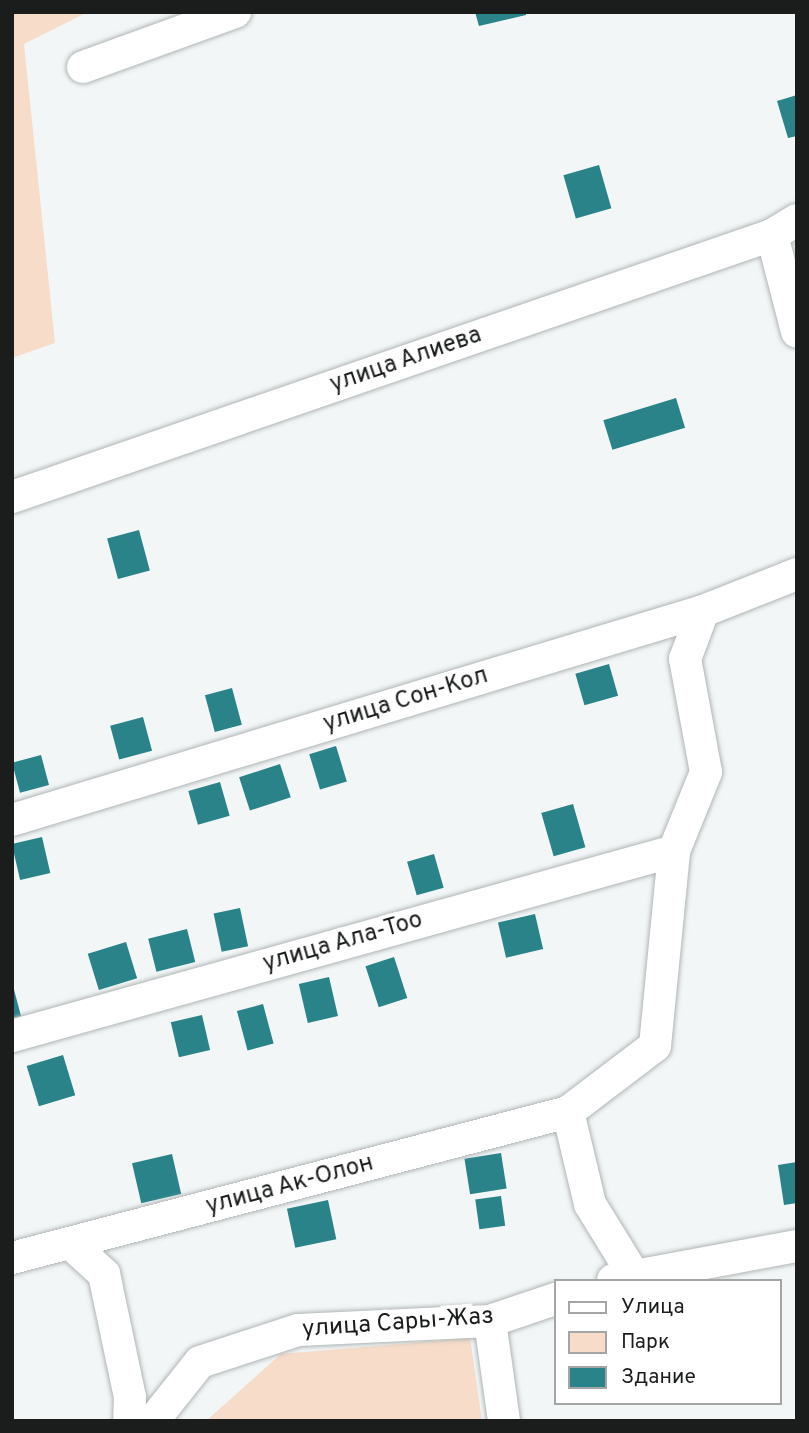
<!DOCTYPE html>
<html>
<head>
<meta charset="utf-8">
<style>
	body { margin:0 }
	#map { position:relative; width:809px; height:1433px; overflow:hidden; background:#f2f6f7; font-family:Overpass,sans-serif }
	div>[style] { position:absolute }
	.green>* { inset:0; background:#f6dcc9 }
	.building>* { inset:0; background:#298389; transform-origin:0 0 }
	.roads { filter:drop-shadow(0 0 2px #b0b5b5) drop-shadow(0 0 2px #b0b5b5) }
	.minor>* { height:32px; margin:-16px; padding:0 16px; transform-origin:16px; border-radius:16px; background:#fff }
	span { translate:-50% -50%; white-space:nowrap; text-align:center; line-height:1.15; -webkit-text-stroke:7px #fff; paint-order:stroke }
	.street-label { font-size:24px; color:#1b1d1d }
	.frame { position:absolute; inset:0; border:14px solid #1b1d1d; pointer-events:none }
	.legend { position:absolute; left:554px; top:1279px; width:228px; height:126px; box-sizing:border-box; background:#fff; border:2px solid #a4a5a5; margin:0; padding:9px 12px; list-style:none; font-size:21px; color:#1b1d1d }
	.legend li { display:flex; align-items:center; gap:14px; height:35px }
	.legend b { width:35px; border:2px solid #a4a5a5 }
</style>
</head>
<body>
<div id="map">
	<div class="green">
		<div style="clip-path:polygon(12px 12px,88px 12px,24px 44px,55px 343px,12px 358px)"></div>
		<div style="clip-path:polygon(470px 1338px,482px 1421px,206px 1421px,281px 1354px)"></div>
	</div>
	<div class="building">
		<div style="clip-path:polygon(475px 12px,526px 12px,526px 15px,479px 26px)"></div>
		<div style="clip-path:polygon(797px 95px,797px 136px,788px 138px,777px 101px)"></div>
		<div style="left:599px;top:165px;width:45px;height:37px;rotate:74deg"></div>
		<div style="left:676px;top:398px;width:31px;height:76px;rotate:73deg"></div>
		<div style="left:139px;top:530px;width:42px;height:33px;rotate:75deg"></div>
		<div style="left:609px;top:664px;width:33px;height:35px;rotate:74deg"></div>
		<div style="left:232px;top:688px;width:38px;height:28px;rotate:75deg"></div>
		<div style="left:143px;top:717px;width:35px;height:34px;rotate:75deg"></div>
		<div style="left:336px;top:746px;width:37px;height:28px;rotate:73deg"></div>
		<div style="left:41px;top:755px;width:31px;height:30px;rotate:75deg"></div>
		<div style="left:280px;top:764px;width:35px;height:43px;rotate:72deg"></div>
		<div style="left:220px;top:782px;width:35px;height:33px;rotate:74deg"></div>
		<div style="left:573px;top:804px;width:45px;height:33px;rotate:74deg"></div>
		<div style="left:42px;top:837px;width:37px;height:31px;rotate:77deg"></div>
		<div style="left:434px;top:854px;width:35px;height:28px;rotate:74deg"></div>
		<div style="left:240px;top:908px;width:39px;height:27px;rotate:78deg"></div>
		<div style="left:535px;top:914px;width:36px;height:38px;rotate:77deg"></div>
		<div style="left:187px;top:929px;width:34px;height:40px;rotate:76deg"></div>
		<div style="left:126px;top:942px;width:38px;height:40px;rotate:73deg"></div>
		<div style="left:394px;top:957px;width:43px;height:30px;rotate:72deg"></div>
		<div style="left:329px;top:977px;width:40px;height:31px;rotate:77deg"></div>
		<div style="clip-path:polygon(12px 982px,21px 1016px,12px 1018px)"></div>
		<div style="left:263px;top:1004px;width:41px;height:27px;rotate:75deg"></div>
		<div style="left:202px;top:1015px;width:36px;height:32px;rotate:77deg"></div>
		<div style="left:63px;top:1055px;width:42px;height:38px;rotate:73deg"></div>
		<div style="left:501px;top:1153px;width:36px;height:37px;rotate:81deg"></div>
		<div style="left:172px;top:1154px;width:41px;height:41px;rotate:77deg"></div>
		<div style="clip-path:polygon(797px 1162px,797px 1203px,784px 1205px,778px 1165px)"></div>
		<div style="left:501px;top:1196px;width:30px;height:26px;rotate:82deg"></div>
		<div style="left:328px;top:1200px;width:40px;height:42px;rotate:78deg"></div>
	</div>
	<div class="roads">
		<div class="minor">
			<div style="left:83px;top:67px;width:162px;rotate:-19.9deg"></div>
			<div style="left:772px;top:235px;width:100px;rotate:75.5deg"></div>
			<div style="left:12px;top:497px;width:804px;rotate:-19.02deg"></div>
			<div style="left:772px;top:235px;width:29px;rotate:-31deg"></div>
			<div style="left:12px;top:820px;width:722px;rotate:-16.83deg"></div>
			<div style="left:703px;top:611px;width:101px;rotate:-21.5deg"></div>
			<div style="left:12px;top:1036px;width:687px;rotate:-15.61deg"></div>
			<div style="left:71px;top:1244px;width:45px;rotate:42.3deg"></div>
			<div style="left:104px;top:1274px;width:126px;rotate:78.1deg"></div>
			<div style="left:130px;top:1397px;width:24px;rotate:92deg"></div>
			<div style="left:12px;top:1258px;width:575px;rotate:-14.71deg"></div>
			<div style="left:633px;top:1274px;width:82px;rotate:-121.6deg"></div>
			<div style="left:590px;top:1204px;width:95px;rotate:-103.4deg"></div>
			<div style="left:568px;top:1112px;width:109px;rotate:-37.2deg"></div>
			<div style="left:655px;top:1046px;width:196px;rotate:-84.4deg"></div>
			<div style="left:674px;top:851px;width:85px;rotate:-67.9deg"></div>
			<div style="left:706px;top:772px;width:115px;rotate:-100.5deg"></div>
			<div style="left:685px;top:659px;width:51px;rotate:-69.4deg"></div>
			<div style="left:613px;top:1280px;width:187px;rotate:-10.5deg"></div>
			<div style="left:490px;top:1321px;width:101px;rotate:82deg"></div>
			<div style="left:153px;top:1421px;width:75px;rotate:-51.5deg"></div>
			<div style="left:200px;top:1362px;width:103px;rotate:-18.1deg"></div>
			<div style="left:298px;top:1330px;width:192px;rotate:-2.7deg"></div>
			<div style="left:490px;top:1321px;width:69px;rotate:-18.7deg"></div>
		</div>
	</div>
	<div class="street-label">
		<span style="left:406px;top:361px;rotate:-19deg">улица Алиева</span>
		<span style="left:406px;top:701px;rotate:-17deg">улица Сон-Кол</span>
		<span style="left:343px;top:943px;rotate:-16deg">улица Ала-Тоо</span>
		<span style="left:290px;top:1186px;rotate:-15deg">улица Ак-Олон</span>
		<span style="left:398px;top:1324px;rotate:-4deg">улица Сары-Жаз</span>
	</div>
	<div class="frame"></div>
	<ul class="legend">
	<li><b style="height:9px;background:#fff"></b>Улица</li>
	<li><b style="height:19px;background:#f6dcc9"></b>Парк</li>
	<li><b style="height:19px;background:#298389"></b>Здание</li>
	</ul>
</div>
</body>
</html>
